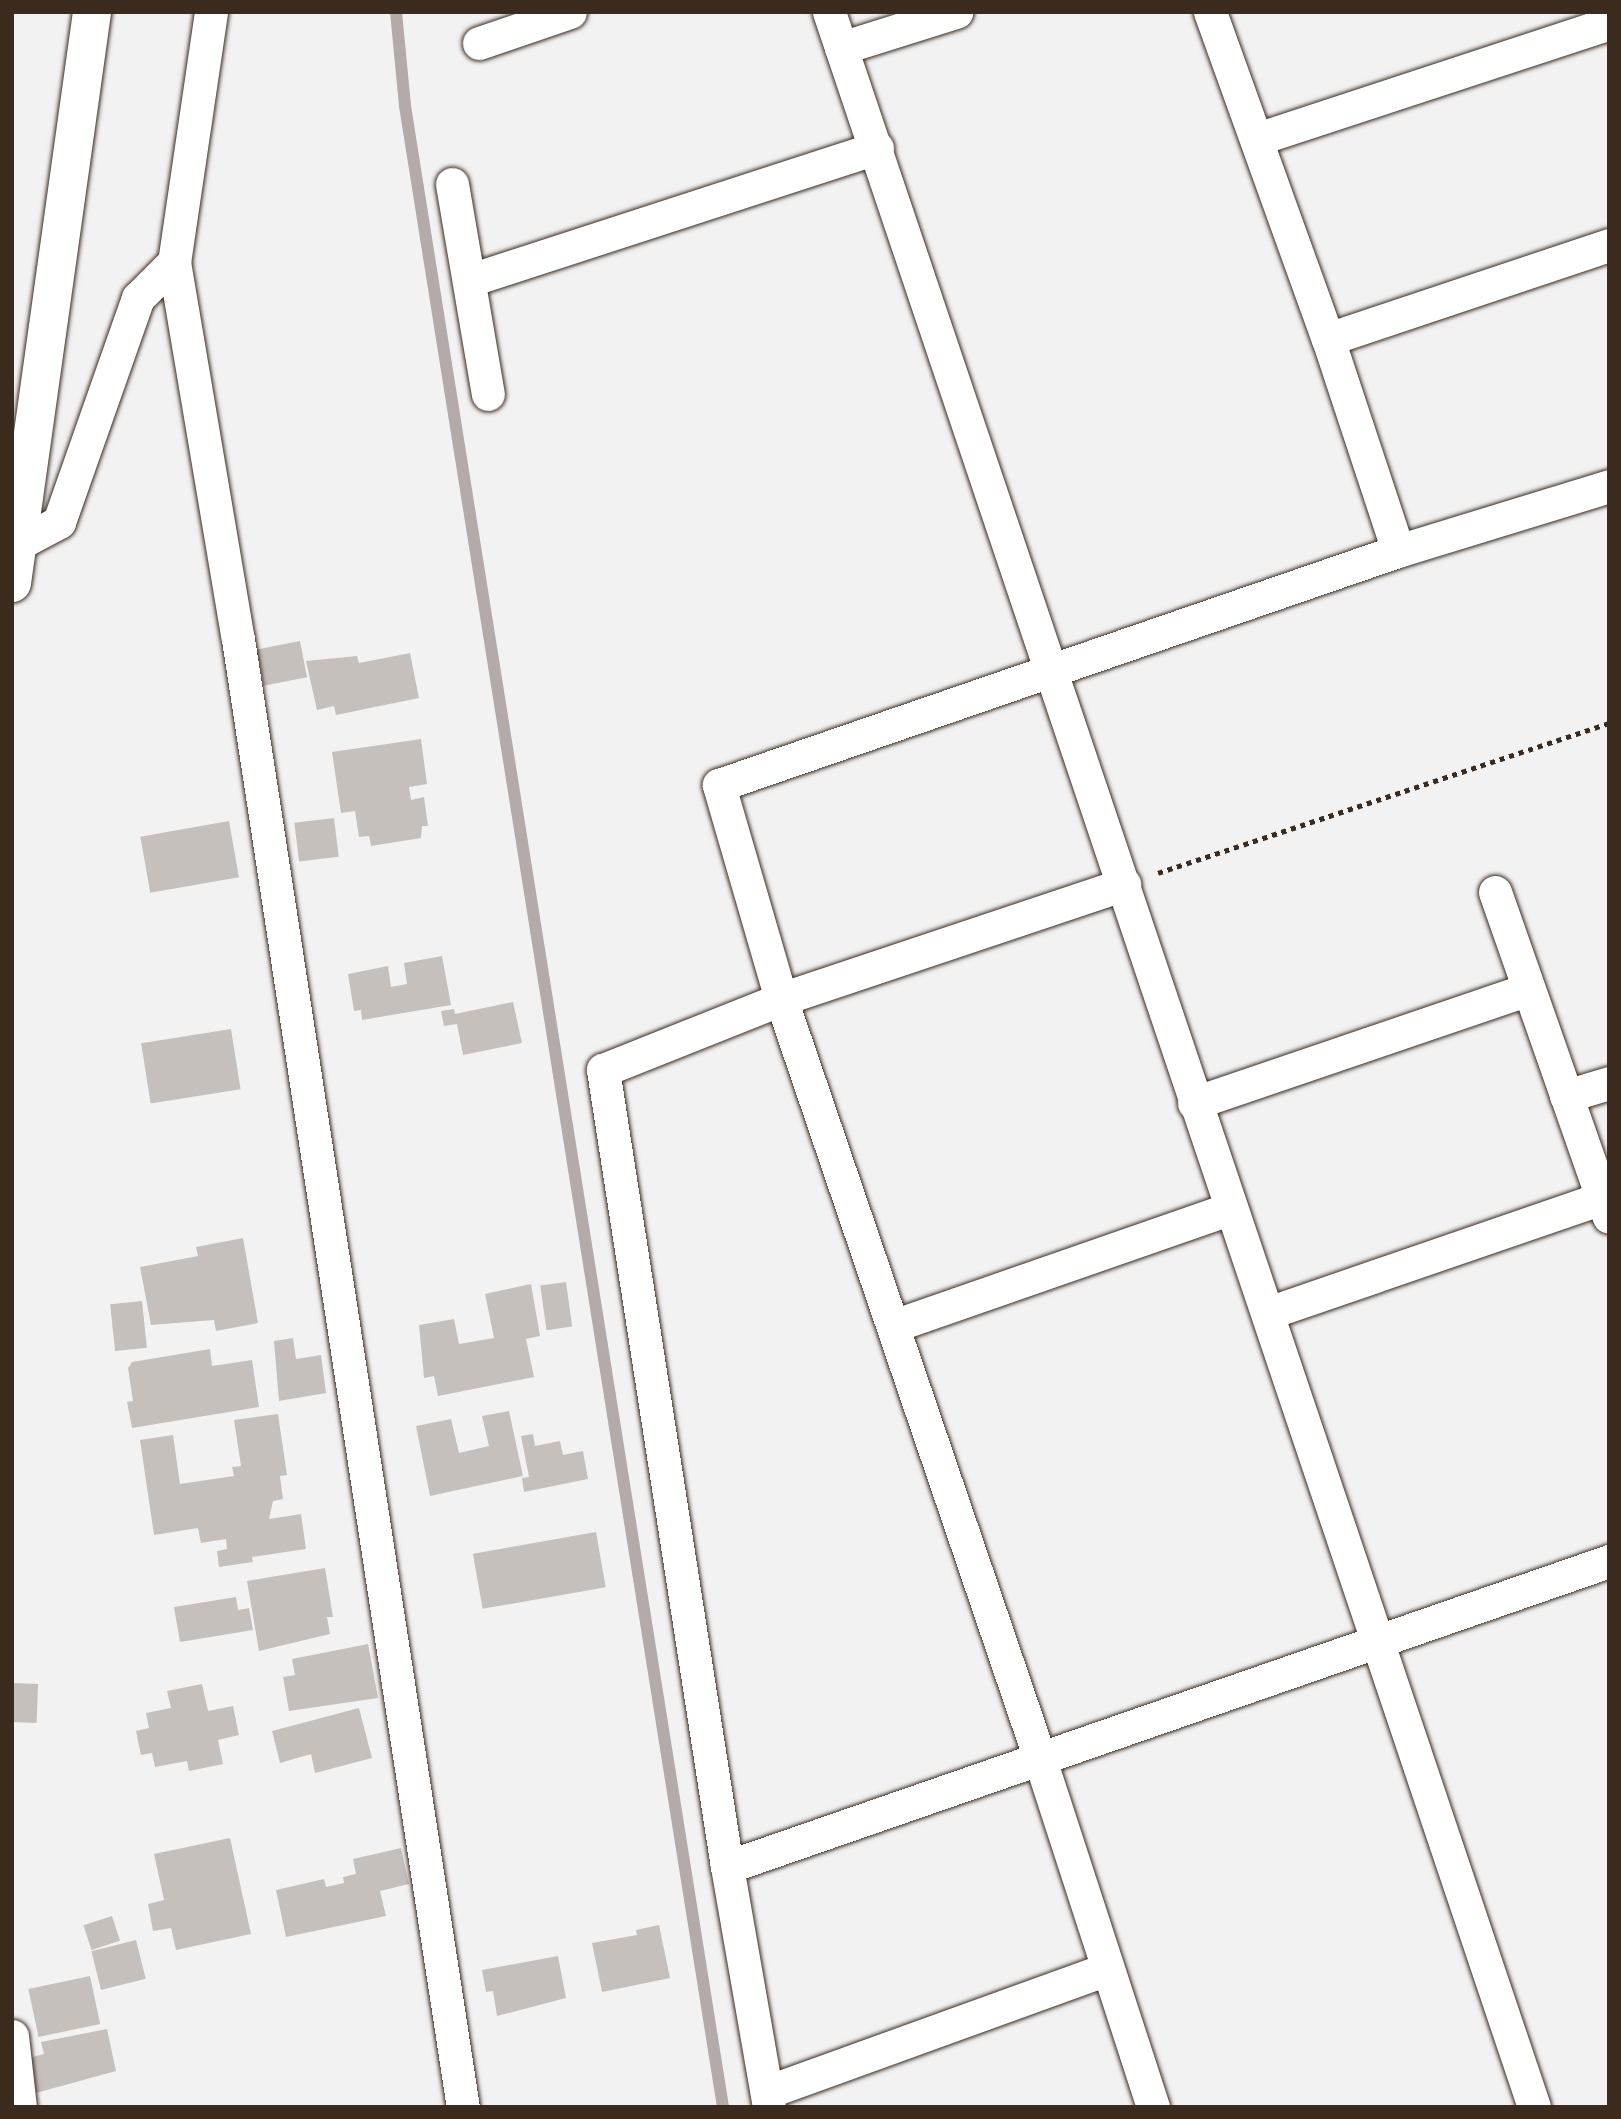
<!DOCTYPE html>
<html>
<head>
<meta charset="utf-8">
<style>
	body { margin:0 }
	#map { position:relative; width:1621px; height:2119px; overflow:hidden; background:#f3f2f2; font-family:"Gochi Hand",sans-serif }
	div>[style] { position:absolute }
	.stream>* { height:12px; margin:-6px; padding:0 6px; transform-origin:6px; border-radius:6px; background:#b2aba7 }
	.building>* { inset:0; background:#c6c0bd; transform-origin:0 0 }
	.path>* { height:4.5px; margin-top:-2.25px; transform-origin:0; background:repeating-linear-gradient(90deg,#3b2a1e 0 5px,transparent 0 10px) }
	.roads { filter:drop-shadow(0 0 2px #3b2a1e) drop-shadow(0 0 2px #3b2a1e) }
	.street>* { height:33px; margin:-16.5px; padding:0 16.5px; transform-origin:16.5px; border-radius:16.5px; background:#fff }
	.secondary>* { height:38px; margin:-19px; padding:0 19px; transform-origin:19px; border-radius:19px; background:#fff }
	span { translate:-50% -50%; white-space:nowrap; text-align:center; line-height:1.15; -webkit-text-stroke:5px #fff; paint-order:stroke }
	.frame { position:absolute; inset:0; border:14px solid #3b2a1e; pointer-events:none }
</style>
</head>
<body>
<div id="map">
	<div class="stream">
		<div style="left:396px;top:12px;width:94px;rotate:84.5deg"></div>
		<div style="left:405px;top:106px;width:2026px;rotate:80.97deg"></div>
	</div>
	<div class="building">
		<div style="left:300px;top:641px;width:37px;height:44px;rotate:79deg"></div>
		<div style="clip-path:polygon(410px 653px,419px 698px,336px 715px,334px 706px,317px 710px,306px 661px,357px 656px,359px 663px)"></div>
		<div style="clip-path:polygon(421px 739px,427px 784px,409px 787px,411px 800px,424px 797px,428px 826px,422px 826px,421px 838px,371px 846px,369px 836px,359px 837px,355px 811px,341px 813px,332px 752px)"></div>
		<div style="left:334px;top:818px;width:39px;height:40px;rotate:83deg"></div>
		<div style="left:229px;top:821px;width:57px;height:90px;rotate:80deg"></div>
		<div style="clip-path:polygon(442px 956px,451px 1005px,362px 1020px,361px 1010px,354px 1011px,348px 974px,388px 966px,391px 987px,407px 984px,404px 963px)"></div>
		<div style="clip-path:polygon(513px 1002px,522px 1043px,463px 1055px,457px 1024px,444px 1026px,441px 1011px,454px 1009px,455px 1014px)"></div>
		<div style="left:231px;top:1029px;width:61px;height:91px;rotate:81deg"></div>
		<div style="clip-path:polygon(243px 1238px,258px 1323px,216px 1331px,214px 1320px,151px 1325px,140px 1267px,198px 1256px,196px 1247px)"></div>
		<div style="left:566px;top:1282px;width:45px;height:26px;rotate:82deg"></div>
		<div style="clip-path:polygon(531px 1284px,540px 1336px,526px 1339px,534px 1377px,438px 1396px,434px 1376px,424px 1378px,419px 1325px,454px 1319px,459px 1344px,494px 1338px,485px 1294px)"></div>
		<div style="left:142px;top:1301px;width:47px;height:32px;rotate:84deg"></div>
		<div style="clip-path:polygon(293px 1338px,296px 1359px,321px 1355px,326px 1393px,279px 1401px,274px 1341px)"></div>
		<div style="clip-path:polygon(210px 1349px,212px 1366px,252px 1360px,259px 1407px,132px 1428px,127px 1402px,133px 1401px,128px 1368px,132px 1362px)"></div>
		<div style="clip-path:polygon(509px 1411px,523px 1476px,430px 1496px,416px 1426px,451px 1419px,459px 1453px,489px 1446px,482px 1416px)"></div>
		<div style="clip-path:polygon(278px 1414px,287px 1475px,280px 1476px,283px 1499px,273px 1501px,269px 1519px,301px 1514px,306px 1549px,252px 1557px,253px 1562px,219px 1567px,217px 1551px,227px 1549px,226px 1539px,201px 1543px,198px 1528px,154px 1535px,140px 1440px,173px 1435px,180px 1484px,234px 1476px,232px 1467px,241px 1466px,234px 1420px)"></div>
		<div style="clip-path:polygon(533px 1434px,535px 1446px,560px 1441px,563px 1455px,583px 1451px,588px 1479px,524px 1492px,522px 1478px,529px 1477px,521px 1436px)"></div>
		<div style="left:596px;top:1532px;width:56px;height:125px;rotate:80deg"></div>
		<div style="clip-path:polygon(325px 1568px,333px 1617px,327px 1617px,330px 1634px,259px 1651px,247px 1581px)"></div>
		<div style="clip-path:polygon(236px 1597px,238px 1610px,249px 1608px,253px 1630px,180px 1642px,174px 1607px)"></div>
		<div style="clip-path:polygon(368px 1644px,378px 1698px,289px 1711px,283px 1677px,295px 1675px,292px 1659px)"></div>
		<div style="left:12px;top:1683px;width:26px;height:39px;rotate:2deg"></div>
		<div style="clip-path:polygon(202px 1684px,208px 1711px,233px 1706px,239px 1735px,218px 1740px,223px 1764px,189px 1771px,187px 1761px,155px 1767px,152px 1753px,141px 1755px,136px 1731px,149px 1728px,146px 1713px,171px 1708px,167px 1691px)"></div>
		<div style="clip-path:polygon(359px 1708px,372px 1758px,315px 1773px,311px 1754px,280px 1763px,272px 1731px)"></div>
		<div style="clip-path:polygon(230px 1838px,251px 1934px,176px 1950px,171px 1928px,153px 1931px,148px 1904px,164px 1900px,154px 1854px)"></div>
		<div style="clip-path:polygon(401px 1848px,409px 1884px,380px 1891px,386px 1916px,286px 1937px,276px 1890px,324px 1879px,326px 1887px,344px 1883px,343px 1877px,356px 1874px,353px 1859px)"></div>
		<div style="left:112px;top:1916px;width:26px;height:30px;rotate:72deg"></div>
		<div style="clip-path:polygon(659px 1925px,670px 1978px,602px 1992px,592px 1943px,637px 1935px,636px 1930px)"></div>
		<div style="left:136px;top:1940px;width:40px;height:46px;rotate:76deg"></div>
		<div style="clip-path:polygon(558px 1956px,566px 1998px,497px 2016px,493px 1991px,486px 1992px,482px 1970px)"></div>
		<div style="left:90px;top:1976px;width:49px;height:63px;rotate:78deg"></div>
		<div style="clip-path:polygon(107px 2029px,116px 2071px,36px 2093px,29px 2058px,44px 2054px,41px 2042px)"></div>
	</div>
	<div class="path">
		<div style="left:1158px;top:873px;width:475px;rotate:-18.4deg"></div>
	</div>
	<div class="roads">
		<div class="street">
			<div style="left:211px;top:12px;width:253px;rotate:98.4deg"></div>
			<div style="left:174px;top:262px;width:382px;rotate:80.4deg"></div>
			<div style="left:238px;top:639px;width:1485px;rotate:81.29deg"></div>
			<div style="left:829px;top:12px;width:2210px;rotate:71.4deg"></div>
			<div style="left:1210px;top:12px;width:348px;rotate:70.2deg"></div>
			<div style="left:1328px;top:339px;width:223px;rotate:71.7deg"></div>
			<div style="left:479px;top:43px;width:96px;rotate:-18.8deg"></div>
			<div style="left:841px;top:48px;width:121px;rotate:-17.4deg"></div>
			<div style="left:1257px;top:139px;width:371px;rotate:-18.2deg"></div>
			<div style="left:452px;top:184px;width:213px;rotate:80.3deg"></div>
			<div style="left:470px;top:280px;width:428px;rotate:-18deg"></div>
			<div style="left:1328px;top:339px;width:296px;rotate:-18.5deg"></div>
			<div style="left:16px;top:545px;width:49px;rotate:-28.1deg"></div>
			<div style="left:59px;top:522px;width:238px;rotate:-70.6deg"></div>
			<div style="left:138px;top:298px;width:51px;rotate:-45deg"></div>
			<div style="left:1495px;top:892px;width:344px;rotate:70.7deg"></div>
			<div style="left:1566px;top:1096px;width:45px;rotate:-16.8deg"></div>
			<div style="left:1194px;top:1103px;width:353px;rotate:-18.8deg"></div>
			<div style="left:1268px;top:1313px;width:353px;rotate:-19deg"></div>
			<div style="left:893px;top:1326px;width:358px;rotate:-19.2deg"></div>
			<div style="left:727px;top:1867px;width:807px;rotate:-98.84deg"></div>
			<div style="left:603px;top:1070px;width:192px;rotate:-21.7deg"></div>
			<div style="left:781px;top:999px;width:362px;rotate:-18.5deg"></div>
			<div style="left:12px;top:2036px;width:71px;rotate:83.6deg"></div>
			<div style="left:767px;top:2092px;width:362px;rotate:-19.9deg"></div>
			<div style="left:769px;top:2107px;width:244px;rotate:-99.9deg"></div>
			<div style="left:727px;top:1867px;width:934px;rotate:-19.13deg"></div>
			<div style="left:1153px;top:2107px;width:369px;rotate:-108deg"></div>
			<div style="left:1039px;top:1756px;width:800px;rotate:-108.82deg"></div>
			<div style="left:781px;top:999px;width:223px;rotate:-106.2deg"></div>
			<div style="left:719px;top:785px;width:718px;rotate:-19.02deg"></div>
			<div style="left:1398px;top:551px;width:221px;rotate:-17.1deg"></div>
		</div>
		<div class="secondary">
			<div style="left:12px;top:583px;width:577px;rotate:-82.02deg"></div>
		</div>
	</div>
	<div class="frame"></div>
</div>
</body>
</html>
